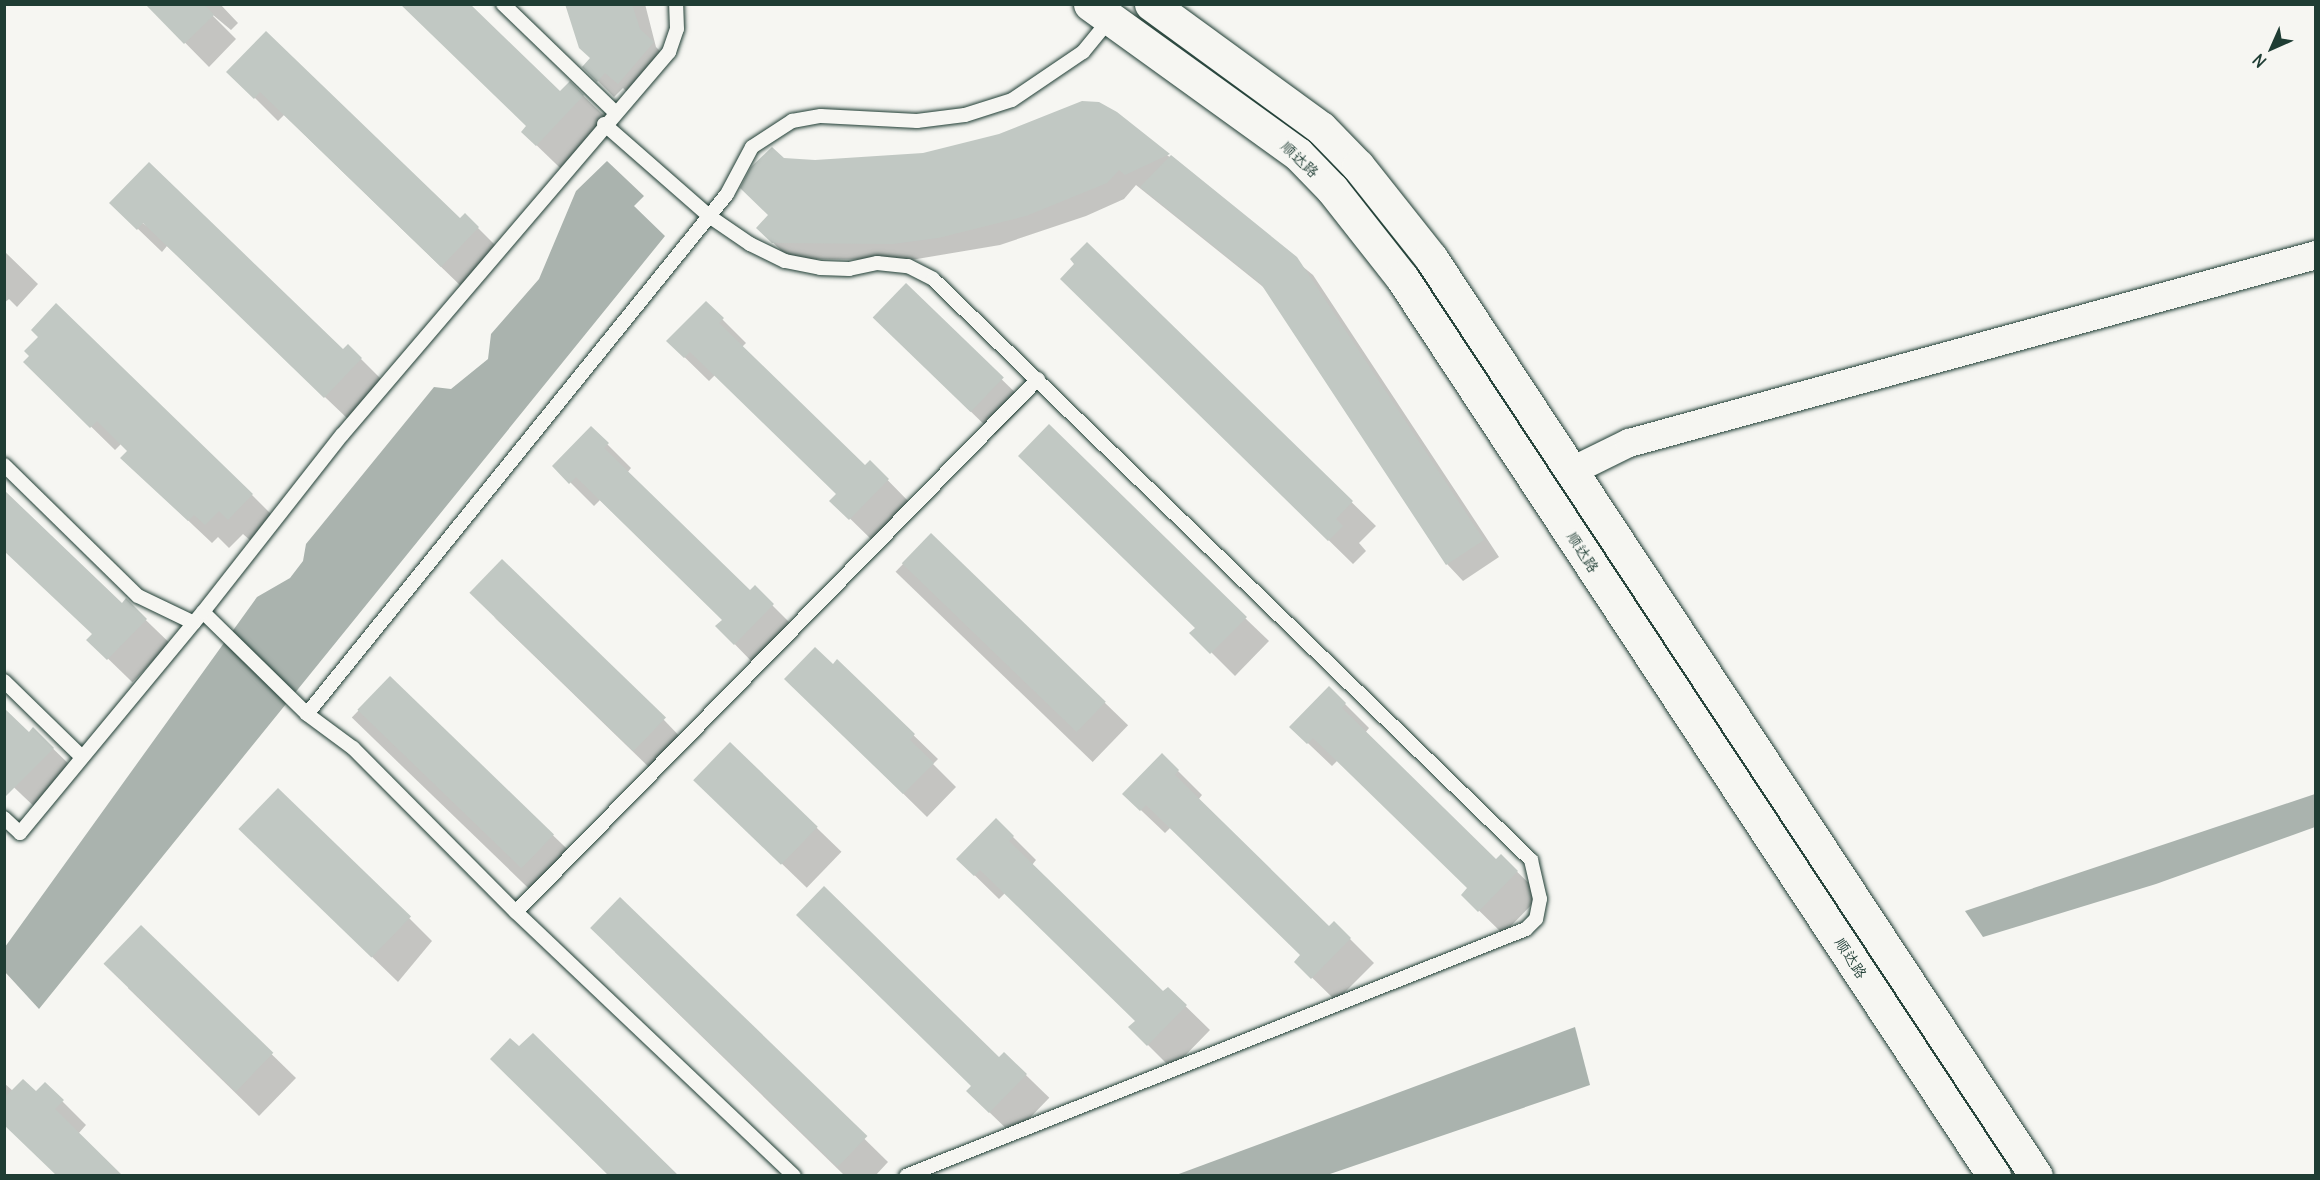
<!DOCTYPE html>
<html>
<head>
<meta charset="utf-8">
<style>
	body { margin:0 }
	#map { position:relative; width:2320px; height:1180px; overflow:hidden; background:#f6f6f2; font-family:Delius,"LXGW WenKai TC",sans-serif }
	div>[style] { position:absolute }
	.water>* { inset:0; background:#aab3ae }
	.shadow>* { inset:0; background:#0003; transform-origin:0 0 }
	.building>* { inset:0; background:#c1c8c3; transform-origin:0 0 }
	.roads { filter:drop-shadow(0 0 2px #1f3d34) drop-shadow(0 0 2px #1f3d34) }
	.service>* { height:14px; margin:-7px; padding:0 7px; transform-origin:7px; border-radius:7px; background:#f6f6f2 }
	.minor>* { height:28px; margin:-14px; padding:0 14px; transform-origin:14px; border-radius:14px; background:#f6f6f2 }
	.secondary>* { height:33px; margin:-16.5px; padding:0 16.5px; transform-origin:16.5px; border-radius:16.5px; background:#f6f6f2 }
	span { translate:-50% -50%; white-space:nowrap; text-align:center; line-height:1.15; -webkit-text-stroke:6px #f6f6f2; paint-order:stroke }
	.street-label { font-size:15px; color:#1f3d34 }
	.frame { position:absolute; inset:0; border:6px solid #1f3d34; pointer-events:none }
	.north { position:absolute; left:2242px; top:18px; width:60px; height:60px; -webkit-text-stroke:4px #f6f6f2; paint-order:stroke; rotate:225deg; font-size:16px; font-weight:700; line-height:24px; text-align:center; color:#1f3d34 }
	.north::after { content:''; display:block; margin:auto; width:21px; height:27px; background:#1f3d34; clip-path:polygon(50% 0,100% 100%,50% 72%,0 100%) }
</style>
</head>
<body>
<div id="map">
	<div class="water">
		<div style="clip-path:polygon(607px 161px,644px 196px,634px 206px,665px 236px,39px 1009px,5px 972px,5px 947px,257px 597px,290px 578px,303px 561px,306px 544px,434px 387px,451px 389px,488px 359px,491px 334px,539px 279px,576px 191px)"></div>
		<div style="clip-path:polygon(2315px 794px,2315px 827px,2156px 884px,1983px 937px,1965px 911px)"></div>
		<div style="clip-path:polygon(1575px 1027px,1590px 1085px,1327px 1175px,1176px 1175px)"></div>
	</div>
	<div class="shadow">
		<div style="clip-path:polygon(147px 4px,220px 4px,238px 23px,231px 30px,207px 10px,236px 39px,209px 67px)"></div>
		<div style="clip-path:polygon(567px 4px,645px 4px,656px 47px,669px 60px,635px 100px,623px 88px,614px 97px,584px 67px,591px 59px)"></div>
		<div style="clip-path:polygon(266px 33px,460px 220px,465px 215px,502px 252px,465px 290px,284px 115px,278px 121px,252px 95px)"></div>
		<div style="left:570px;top:83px;width:52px;height:68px;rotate:44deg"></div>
		<div style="clip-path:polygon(1116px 113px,1313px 275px,1499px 557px,1463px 581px,1447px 564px,1267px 290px,1136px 185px,1124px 199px,1086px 216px,1000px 245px,911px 260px,790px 259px,758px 228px,770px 215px,784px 159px,815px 162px,924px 154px)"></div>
		<div style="clip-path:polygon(111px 203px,343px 351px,348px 346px,385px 383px,349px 420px,167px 246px,162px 252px)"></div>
		<div style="clip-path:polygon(1087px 244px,1376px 526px,1359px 543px,1366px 551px,1353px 564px,1085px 302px,1076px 264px)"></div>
		<div style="clip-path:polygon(4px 251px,38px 284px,17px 307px,9px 299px,4px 303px)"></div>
		<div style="clip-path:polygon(906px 286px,1026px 403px,995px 435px,898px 341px)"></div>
		<div style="clip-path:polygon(706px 303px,746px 343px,742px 347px,865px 467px,870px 462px,911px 504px,874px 542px,832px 501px,838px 495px,715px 375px,709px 381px,668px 341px)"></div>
		<div style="clip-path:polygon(25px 362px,252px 495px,275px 518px,252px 542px,243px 534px,229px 548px,218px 537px,212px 543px,122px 458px,129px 451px,121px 444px,115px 450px)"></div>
		<div style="clip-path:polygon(591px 428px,631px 468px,627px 473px,750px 592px,755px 588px,796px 629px,758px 668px,717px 626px,723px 620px,600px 500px,594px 506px,554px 466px)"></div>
		<div style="left:931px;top:535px;width:274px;height:51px;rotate:44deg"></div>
		<div style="left:126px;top:601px;width:61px;height:54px;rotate:44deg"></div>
		<div style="clip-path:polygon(494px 617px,664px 720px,687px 744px,657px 775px)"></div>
		<div style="clip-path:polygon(1245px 618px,1269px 641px,1235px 676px,1192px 633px)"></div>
		<div style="clip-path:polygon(837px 661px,938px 759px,933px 764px,956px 787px,927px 817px,810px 702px)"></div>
		<div style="left:390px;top:678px;width:260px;height:55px;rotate:44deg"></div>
		<div style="clip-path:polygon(1329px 688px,1369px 728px,1365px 733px,1496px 861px,1501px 856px,1541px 895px,1503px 934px,1463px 895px,1469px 889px,1338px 760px,1332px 766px,1291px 727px)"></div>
		<div style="clip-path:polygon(33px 729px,77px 772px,39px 811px,4px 778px)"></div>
		<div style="left:730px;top:744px;width:155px;height:50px;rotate:44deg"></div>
		<div style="clip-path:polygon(1162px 755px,1202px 795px,1198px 800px,1329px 928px,1334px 923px,1374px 963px,1336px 1001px,1296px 962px,1302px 956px,1171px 827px,1165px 833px,1124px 794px)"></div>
		<div style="clip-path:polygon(996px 820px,1036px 860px,1032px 865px,1163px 993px,1168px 989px,1210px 1030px,1172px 1069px,1130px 1027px,1137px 1021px,1005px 893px,999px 899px,958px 859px)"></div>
		<div style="clip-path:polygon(261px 849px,409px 918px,432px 941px,398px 982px)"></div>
		<div style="clip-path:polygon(620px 899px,888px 1162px,875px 1176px,845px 1176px,615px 952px)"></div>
		<div style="clip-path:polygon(141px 927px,296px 1078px,259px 1116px,128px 988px)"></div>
		<div style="left:1004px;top:1054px;width:63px;height:52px;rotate:44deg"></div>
		<div style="clip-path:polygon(4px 1083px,13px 1091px,36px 1093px,45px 1084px,86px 1125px,78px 1134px,4px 1123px)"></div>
	</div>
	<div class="building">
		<div style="clip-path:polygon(145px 4px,204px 4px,214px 15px,184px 44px)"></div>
		<div style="clip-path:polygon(400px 4px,470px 4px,560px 91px,570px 81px,584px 95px,536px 146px,521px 132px,526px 126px)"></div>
		<div style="clip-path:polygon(565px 4px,632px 4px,640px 29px,654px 42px,618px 84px,605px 73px,597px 82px,582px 67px,590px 58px,579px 48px)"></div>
		<div style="clip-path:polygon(266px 31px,460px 218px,465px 213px,479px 227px,441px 267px,260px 92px,254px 99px,226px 72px)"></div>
		<div style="clip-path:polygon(1082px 101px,1099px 102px,1117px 112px,1170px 154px,1125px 175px,1119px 170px,1107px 183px,1026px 216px,938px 238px,893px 244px,772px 243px,756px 228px,768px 215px,740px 188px,751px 167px,772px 147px,784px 158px,815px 160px,923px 153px,999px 134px)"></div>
		<div style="clip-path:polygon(1171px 155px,1297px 257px,1484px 540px,1446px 565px,1261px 284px,1140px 187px)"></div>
		<div style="clip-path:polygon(149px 162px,343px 349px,348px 344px,362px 358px,324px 398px,143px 223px,137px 230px,109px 203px)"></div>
		<div style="clip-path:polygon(1087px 242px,1353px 501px,1336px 519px,1343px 526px,1328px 541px,1060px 279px,1074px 264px,1070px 259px)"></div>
		<div style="left:906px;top:283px;width:136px;height:48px;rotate:44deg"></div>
		<div style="clip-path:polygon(706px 301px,724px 318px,719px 323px,865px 465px,870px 460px,889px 479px,849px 520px,829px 501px,836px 494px,690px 352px,684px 358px,666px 341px)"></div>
		<div style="clip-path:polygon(56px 303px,253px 494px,228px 520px,219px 511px,205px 525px,194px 515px,188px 521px,120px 458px,127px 451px,97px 421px,90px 428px,23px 362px,29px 356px,24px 351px,38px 337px,31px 330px)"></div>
		<div style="clip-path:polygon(1049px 424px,1247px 617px,1210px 654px,1189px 633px,1195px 628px,1018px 456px)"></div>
		<div style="clip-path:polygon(591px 426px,609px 443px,604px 448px,750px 590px,755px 585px,774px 604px,734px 645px,715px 626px,722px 620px,576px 477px,569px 484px,552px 466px)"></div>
		<div style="clip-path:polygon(4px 490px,122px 603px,126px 598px,147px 619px,107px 660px,86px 640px,92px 634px,4px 551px)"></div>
		<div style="left:931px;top:533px;width:243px;height:42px;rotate:44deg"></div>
		<div style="left:502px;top:559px;width:228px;height:47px;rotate:44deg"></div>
		<div style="clip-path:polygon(815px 647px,833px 664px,837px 659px,915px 734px,910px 740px,934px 763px,903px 794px,784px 679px)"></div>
		<div style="left:390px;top:676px;width:228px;height:47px;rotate:44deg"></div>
		<div style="clip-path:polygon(1329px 686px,1346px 703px,1342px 708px,1496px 859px,1501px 854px,1518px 871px,1478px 912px,1461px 895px,1467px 888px,1313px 738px,1307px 744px,1289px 727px)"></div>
		<div style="clip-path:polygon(4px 708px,29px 732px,33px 727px,54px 748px,4px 798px)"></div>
		<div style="left:730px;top:742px;width:122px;height:53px;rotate:44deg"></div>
		<div style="clip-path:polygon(1162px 753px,1179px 770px,1175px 775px,1329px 926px,1334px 921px,1351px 938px,1311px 979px,1294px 962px,1300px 955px,1146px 805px,1140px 811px,1122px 794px)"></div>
		<div style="left:278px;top:788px;width:185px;height:57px;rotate:44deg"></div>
		<div style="clip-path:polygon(996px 818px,1014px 836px,1009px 841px,1163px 991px,1168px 987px,1187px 1005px,1147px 1046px,1128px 1027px,1135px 1021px,980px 870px,974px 876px,956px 859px)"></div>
		<div style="clip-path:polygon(824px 886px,999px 1057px,1004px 1052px,1027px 1074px,989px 1113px,966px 1091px,971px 1086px,796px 915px)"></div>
		<div style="left:620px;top:897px;width:344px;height:43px;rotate:44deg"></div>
		<div style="left:141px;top:925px;width:184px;height:54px;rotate:44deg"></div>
		<div style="clip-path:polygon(533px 1033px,679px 1176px,609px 1176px,490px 1059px,510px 1038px,519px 1046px)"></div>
		<div style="clip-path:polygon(23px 1079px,36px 1091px,45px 1082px,64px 1100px,55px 1109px,123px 1176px,57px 1176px,4px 1125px,4px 1098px)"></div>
	</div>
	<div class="roads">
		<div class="service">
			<div style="left:503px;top:4px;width:156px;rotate:44deg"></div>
			<div style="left:604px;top:124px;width:140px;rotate:41.2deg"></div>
			<div style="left:709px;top:216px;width:50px;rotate:34.3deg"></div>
			<div style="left:750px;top:244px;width:39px;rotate:26deg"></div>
			<div style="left:785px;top:261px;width:36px;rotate:11deg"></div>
			<div style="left:820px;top:268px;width:29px;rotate:2deg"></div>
			<div style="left:849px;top:269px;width:29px;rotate:-12deg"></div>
			<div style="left:877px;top:263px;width:31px;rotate:6deg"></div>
			<div style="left:908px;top:266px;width:28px;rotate:27deg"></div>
			<div style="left:933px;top:279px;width:834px;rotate:44.17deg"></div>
			<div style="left:1531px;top:860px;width:40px;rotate:77deg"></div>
			<div style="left:1540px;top:899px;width:20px;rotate:101deg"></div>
			<div style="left:1536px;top:919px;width:14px;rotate:135deg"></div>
			<div style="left:1526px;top:929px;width:667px;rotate:158.28deg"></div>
			<div style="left:4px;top:465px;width:187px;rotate:44.4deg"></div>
			<div style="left:138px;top:596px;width:62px;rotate:25.7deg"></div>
			<div style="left:203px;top:612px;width:146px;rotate:44.4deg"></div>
			<div style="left:307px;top:714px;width:668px;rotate:-51.07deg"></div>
			<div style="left:727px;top:194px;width:53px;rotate:-62deg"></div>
			<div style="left:752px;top:147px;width:48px;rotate:-33deg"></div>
			<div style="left:792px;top:121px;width:29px;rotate:-10deg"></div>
			<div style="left:821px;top:116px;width:96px;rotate:3deg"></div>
			<div style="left:917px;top:121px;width:48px;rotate:-7.1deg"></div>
			<div style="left:965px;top:115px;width:49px;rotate:-17.7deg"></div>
			<div style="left:1012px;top:100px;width:86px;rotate:-34.1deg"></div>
			<div style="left:1083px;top:52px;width:43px;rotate:-50.7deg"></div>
			<div style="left:4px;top:681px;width:109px;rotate:44.3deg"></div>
			<div style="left:307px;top:714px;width:57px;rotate:36.5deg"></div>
			<div style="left:353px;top:748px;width:231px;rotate:45.2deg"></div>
			<div style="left:516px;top:912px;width:746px;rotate:-45.6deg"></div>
			<div style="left:4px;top:818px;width:22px;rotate:43deg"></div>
			<div style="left:20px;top:833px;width:287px;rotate:-50.4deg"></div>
			<div style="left:203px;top:612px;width:225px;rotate:-51.9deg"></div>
			<div style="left:342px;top:435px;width:504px;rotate:-49.51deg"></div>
			<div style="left:669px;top:52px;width:24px;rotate:-71deg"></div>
			<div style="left:677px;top:29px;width:25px;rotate:-92deg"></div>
			<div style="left:516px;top:912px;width:383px;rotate:43.5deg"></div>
		</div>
		<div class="minor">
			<div style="left:1572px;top:471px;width:64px;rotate:-26.2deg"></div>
			<div style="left:1629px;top:443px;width:712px;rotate:-15.3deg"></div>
		</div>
		<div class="secondary">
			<div style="left:1090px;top:4px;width:256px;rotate:35.8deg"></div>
			<div style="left:1298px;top:154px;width:49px;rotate:45.8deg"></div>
			<div style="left:1332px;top:189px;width:113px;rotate:51.8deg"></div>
			<div style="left:1402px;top:278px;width:1076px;rotate:56.61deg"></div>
			<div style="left:1151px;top:4px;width:210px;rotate:36.1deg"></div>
			<div style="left:1321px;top:128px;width:53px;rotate:45.8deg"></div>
			<div style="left:1358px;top:166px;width:117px;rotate:51.6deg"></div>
			<div style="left:1431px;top:258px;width:1099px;rotate:56.61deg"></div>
		</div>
	</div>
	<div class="street-label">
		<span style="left:1300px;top:159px;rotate:43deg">顺达路</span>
		<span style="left:1583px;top:552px;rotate:57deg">顺达路</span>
		<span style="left:1851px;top:958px;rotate:57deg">顺达路</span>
	</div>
	<div class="frame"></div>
	<div class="north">N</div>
</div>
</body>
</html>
